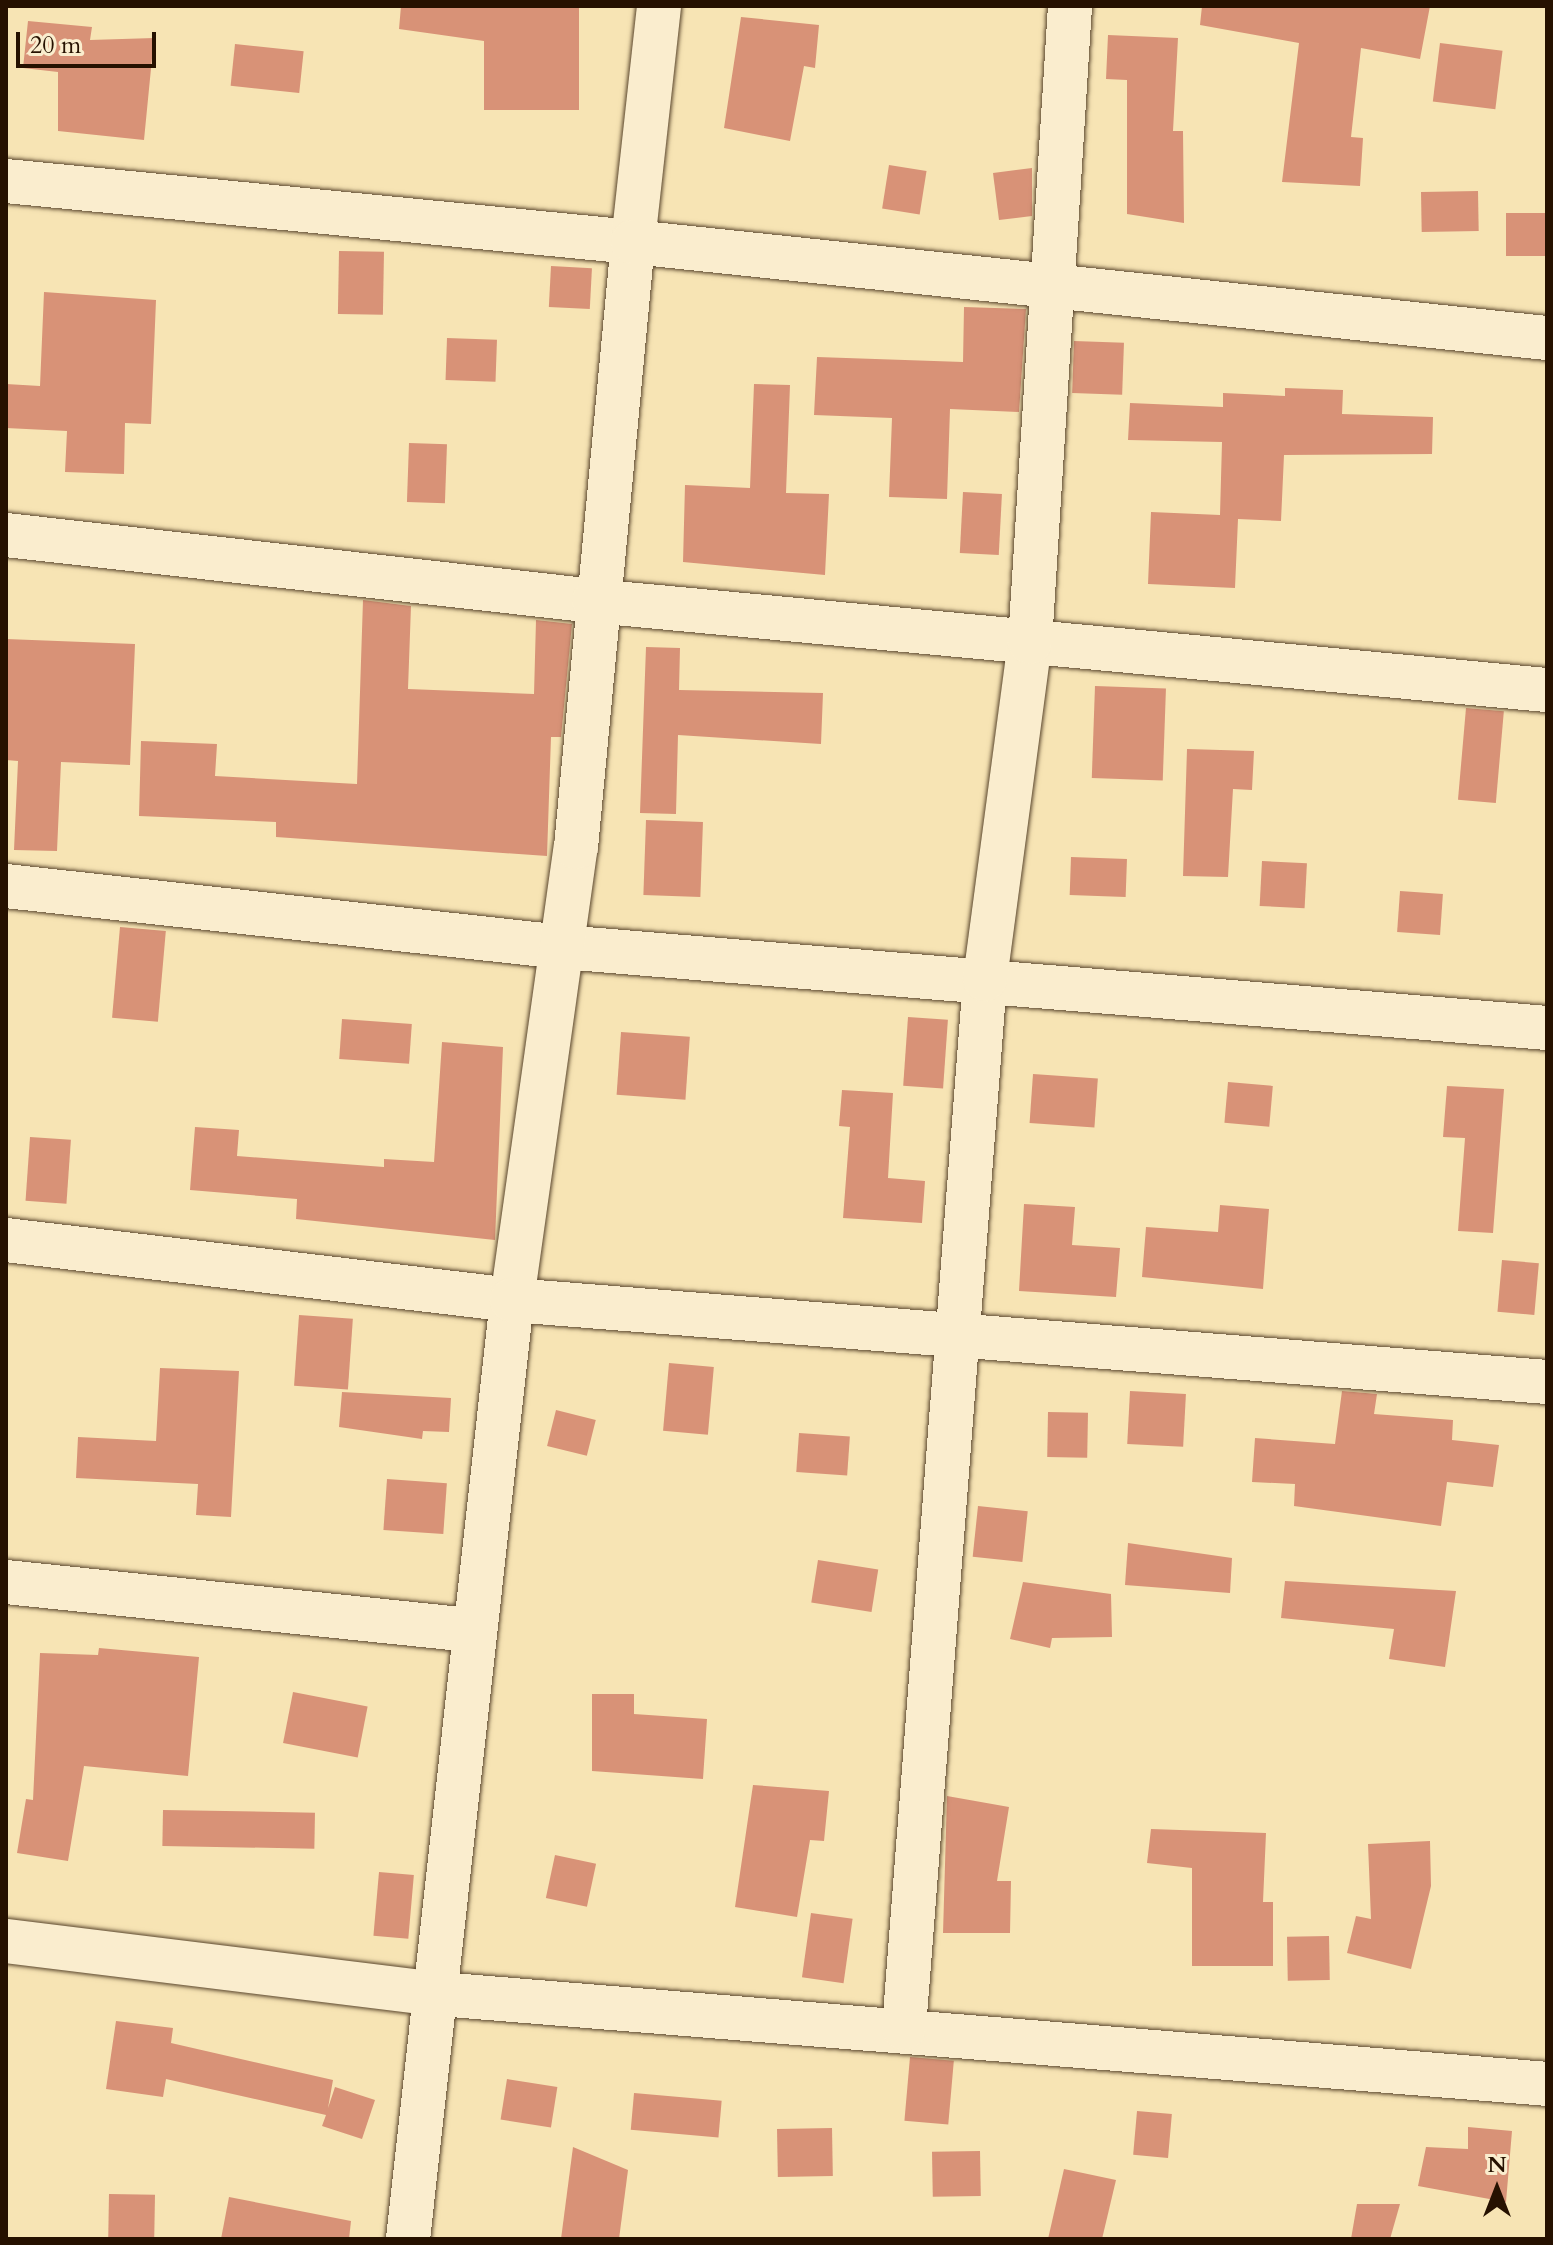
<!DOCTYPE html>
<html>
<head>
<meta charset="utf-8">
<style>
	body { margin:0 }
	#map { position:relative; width:1553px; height:2245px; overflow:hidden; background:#f7e4b4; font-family:Cardo,serif }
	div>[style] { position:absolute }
	.building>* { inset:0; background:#d89277; transform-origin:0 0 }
	.roads { filter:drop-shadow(0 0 2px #5a462d) drop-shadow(0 0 2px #5a462d) }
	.minor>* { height:44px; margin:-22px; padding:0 22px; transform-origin:22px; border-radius:22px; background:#faedce }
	span { translate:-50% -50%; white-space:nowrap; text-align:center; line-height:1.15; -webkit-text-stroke:7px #faedce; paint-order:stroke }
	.frame { position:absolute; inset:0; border:8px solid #261100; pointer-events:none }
	.north { position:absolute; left:1457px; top:2149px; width:80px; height:80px; -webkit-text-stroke:6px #faedce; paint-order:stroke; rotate:0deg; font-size:22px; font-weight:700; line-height:32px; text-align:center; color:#261100 }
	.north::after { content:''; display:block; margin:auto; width:28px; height:36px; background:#261100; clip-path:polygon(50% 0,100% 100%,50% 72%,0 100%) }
	.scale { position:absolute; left:16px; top:32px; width:140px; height:36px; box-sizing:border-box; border:4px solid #261100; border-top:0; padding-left:10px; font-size:24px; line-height:28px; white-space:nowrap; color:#261100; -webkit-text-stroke:6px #faedce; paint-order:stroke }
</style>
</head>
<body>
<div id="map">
	<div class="building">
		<div style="clip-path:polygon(401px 6px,579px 6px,579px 110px,484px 110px,484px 41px,399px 29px)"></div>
		<div style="clip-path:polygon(1202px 6px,1430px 6px,1420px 59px,1361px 48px,1351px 137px,1363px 138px,1360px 186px,1282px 182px,1299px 43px,1200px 25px)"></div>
		<div style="clip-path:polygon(741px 17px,819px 25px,815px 68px,804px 66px,790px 141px,724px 128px)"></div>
		<div style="clip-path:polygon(28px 21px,92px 27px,90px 40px,154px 38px,144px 140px,58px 131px,58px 72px,23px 68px)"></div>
		<div style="clip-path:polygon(1108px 35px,1178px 38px,1173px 131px,1183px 131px,1184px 223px,1127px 214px,1127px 80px,1106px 79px)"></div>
		<div style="left:1440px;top:43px;width:63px;height:59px;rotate:7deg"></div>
		<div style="left:235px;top:44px;width:69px;height:42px;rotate:6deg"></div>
		<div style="left:889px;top:165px;width:38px;height:44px;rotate:9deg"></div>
		<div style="clip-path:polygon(1032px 168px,1032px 216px,999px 220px,993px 173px)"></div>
		<div style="left:1478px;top:191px;width:40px;height:57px;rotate:89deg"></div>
		<div style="left:1506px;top:213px;width:41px;height:43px"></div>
		<div style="left:339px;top:251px;width:45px;height:63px;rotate:1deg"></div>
		<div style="left:551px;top:266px;width:41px;height:41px;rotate:3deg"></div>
		<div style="clip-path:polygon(44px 292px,156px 300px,151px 424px,125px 423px,124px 474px,65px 472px,67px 431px,6px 428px,6px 384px,40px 386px)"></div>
		<div style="clip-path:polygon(964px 307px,1026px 309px,1019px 412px,950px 409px,947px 499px,889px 497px,892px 418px,814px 415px,817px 357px,963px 362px)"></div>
		<div style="left:447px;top:338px;width:50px;height:42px;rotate:2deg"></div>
		<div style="left:1074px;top:341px;width:50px;height:52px;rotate:2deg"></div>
		<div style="clip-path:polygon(754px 384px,790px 385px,786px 493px,829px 494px,825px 575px,683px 562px,685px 485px,750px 488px)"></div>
		<div style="clip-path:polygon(1285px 388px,1343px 390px,1342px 414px,1433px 417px,1432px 454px,1284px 455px,1281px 521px,1238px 519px,1235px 588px,1148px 584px,1151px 512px,1220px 515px,1222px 442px,1128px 440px,1130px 403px,1223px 407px,1223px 393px,1285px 396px)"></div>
		<div style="left:409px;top:443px;width:38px;height:59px;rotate:2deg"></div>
		<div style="left:963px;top:492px;width:39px;height:61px;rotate:3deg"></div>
		<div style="clip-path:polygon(363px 600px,411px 606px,408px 689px,534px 694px,536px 620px,572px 624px,561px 737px,551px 737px,547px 856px,276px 837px,276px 822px,139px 816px,141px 741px,217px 744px,215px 776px,357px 784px)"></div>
		<div style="clip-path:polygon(6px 639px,135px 644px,130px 765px,61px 762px,57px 851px,14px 850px,18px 761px,6px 760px)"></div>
		<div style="clip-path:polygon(646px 647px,680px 648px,679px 690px,823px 693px,821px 744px,678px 735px,676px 814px,640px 813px)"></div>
		<div style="left:1095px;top:686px;width:71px;height:92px;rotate:2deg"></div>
		<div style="left:1466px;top:708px;width:38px;height:92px;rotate:5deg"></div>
		<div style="clip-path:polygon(1187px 749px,1254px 751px,1252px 790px,1233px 789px,1228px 877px,1183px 876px)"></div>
		<div style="left:646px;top:820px;width:57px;height:75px;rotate:2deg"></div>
		<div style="left:1071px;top:857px;width:56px;height:38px;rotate:2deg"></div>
		<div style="left:1262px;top:861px;width:45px;height:45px;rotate:3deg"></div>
		<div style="left:1400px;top:891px;width:43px;height:41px;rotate:4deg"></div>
		<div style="left:120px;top:927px;width:46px;height:91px;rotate:5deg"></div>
		<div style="left:908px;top:1017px;width:40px;height:69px;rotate:4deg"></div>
		<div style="left:342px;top:1019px;width:70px;height:40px;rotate:4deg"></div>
		<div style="left:621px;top:1032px;width:69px;height:63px;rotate:4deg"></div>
		<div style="clip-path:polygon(442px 1042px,503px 1047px,495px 1240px,296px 1219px,297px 1199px,190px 1190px,195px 1127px,239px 1130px,237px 1156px,384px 1167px,384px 1159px,434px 1162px)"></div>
		<div style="left:1033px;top:1074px;width:65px;height:49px;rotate:4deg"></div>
		<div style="left:1228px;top:1082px;width:45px;height:41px;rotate:5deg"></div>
		<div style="clip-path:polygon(1447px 1086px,1504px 1089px,1493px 1233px,1458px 1231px,1465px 1138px,1443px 1137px)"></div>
		<div style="clip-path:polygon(842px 1090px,893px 1093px,888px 1178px,925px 1181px,922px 1223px,843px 1218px,850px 1127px,839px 1126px)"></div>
		<div style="left:30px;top:1137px;width:41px;height:64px;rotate:4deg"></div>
		<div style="clip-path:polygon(1024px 1204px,1075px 1207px,1072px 1245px,1120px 1248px,1116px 1297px,1019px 1291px)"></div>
		<div style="clip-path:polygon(1220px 1205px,1269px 1209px,1263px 1289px,1142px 1277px,1146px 1227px,1218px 1232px)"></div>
		<div style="left:1502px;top:1260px;width:37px;height:52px;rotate:5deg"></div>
		<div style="left:299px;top:1315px;width:54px;height:71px;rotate:4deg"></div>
		<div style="left:669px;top:1363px;width:45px;height:68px;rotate:5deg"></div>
		<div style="clip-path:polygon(160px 1368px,239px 1371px,231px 1517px,196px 1515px,198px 1484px,76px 1478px,78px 1437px,156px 1441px)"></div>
		<div style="left:1130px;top:1391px;width:56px;height:53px;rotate:3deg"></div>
		<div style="clip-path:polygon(1342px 1391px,1377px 1394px,1374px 1414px,1453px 1420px,1452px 1440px,1499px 1445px,1493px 1487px,1447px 1482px,1441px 1526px,1294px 1506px,1295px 1484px,1252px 1482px,1255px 1438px,1335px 1444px)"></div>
		<div style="clip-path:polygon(342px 1392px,451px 1398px,449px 1432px,423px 1431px,422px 1439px,339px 1427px)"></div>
		<div style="left:556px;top:1410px;width:41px;height:37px;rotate:14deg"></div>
		<div style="left:1048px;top:1412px;width:40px;height:45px;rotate:1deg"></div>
		<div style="left:799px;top:1433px;width:51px;height:39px;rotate:4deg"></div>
		<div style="left:387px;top:1479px;width:60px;height:51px;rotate:4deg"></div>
		<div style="left:978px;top:1506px;width:50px;height:51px;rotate:6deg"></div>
		<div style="clip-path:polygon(1128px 1543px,1232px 1558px,1230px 1593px,1125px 1585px)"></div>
		<div style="left:818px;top:1560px;width:61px;height:43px;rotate:9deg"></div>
		<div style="clip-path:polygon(1285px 1581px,1456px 1591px,1445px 1667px,1389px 1659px,1394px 1629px,1281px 1618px)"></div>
		<div style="clip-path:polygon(1023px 1582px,1111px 1594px,1112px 1637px,1052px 1638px,1050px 1648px,1010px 1639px)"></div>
		<div style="clip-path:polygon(99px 1648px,199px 1657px,188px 1776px,84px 1766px,68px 1861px,17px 1853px,26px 1799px,33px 1800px,40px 1653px,98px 1655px)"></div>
		<div style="left:293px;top:1692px;width:76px;height:52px;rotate:11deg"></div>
		<div style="clip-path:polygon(592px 1694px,634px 1694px,634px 1714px,707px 1719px,703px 1779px,592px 1771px)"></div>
		<div style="clip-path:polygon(753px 1785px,829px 1791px,824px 1841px,810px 1840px,797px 1917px,735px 1907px)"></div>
		<div style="clip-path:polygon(947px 1796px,1009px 1807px,997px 1881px,1011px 1881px,1010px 1933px,943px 1933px)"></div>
		<div style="left:163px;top:1810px;width:152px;height:36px;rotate:1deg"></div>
		<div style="clip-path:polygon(1151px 1829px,1266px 1833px,1263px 1902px,1273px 1902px,1273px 1966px,1192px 1966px,1192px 1868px,1147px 1863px)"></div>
		<div style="clip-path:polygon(1430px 1841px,1431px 1886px,1411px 1969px,1347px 1953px,1356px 1916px,1371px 1919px,1368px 1844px)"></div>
		<div style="left:555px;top:1855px;width:42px;height:44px;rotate:12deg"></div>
		<div style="left:379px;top:1872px;width:35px;height:64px;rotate:5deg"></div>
		<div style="left:811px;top:1913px;width:42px;height:65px;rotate:8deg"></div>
		<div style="left:1329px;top:1936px;width:44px;height:42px;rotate:89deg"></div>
		<div style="clip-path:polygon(116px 2021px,173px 2028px,171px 2043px,333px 2080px,328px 2108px,335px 2087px,375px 2100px,362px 2139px,322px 2126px,326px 2115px,166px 2079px,163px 2097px,106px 2089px)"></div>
		<div style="left:910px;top:2057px;width:44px;height:64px;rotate:5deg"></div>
		<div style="left:507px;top:2079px;width:51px;height:41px;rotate:9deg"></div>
		<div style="left:634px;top:2093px;width:88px;height:37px;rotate:5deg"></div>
		<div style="left:1137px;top:2111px;width:35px;height:44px;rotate:5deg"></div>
		<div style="clip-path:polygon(1468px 2127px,1512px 2131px,1506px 2202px,1418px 2186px,1426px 2147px,1468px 2149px)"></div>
		<div style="left:832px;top:2128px;width:48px;height:55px;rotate:89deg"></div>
		<div style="clip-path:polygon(573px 2147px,628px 2170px,619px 2239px,561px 2239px)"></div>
		<div style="left:980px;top:2151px;width:45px;height:48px;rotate:89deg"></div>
		<div style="clip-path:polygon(1064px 2169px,1116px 2180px,1102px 2239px,1048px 2239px)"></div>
		<div style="left:109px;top:2194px;width:46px;height:45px;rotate:1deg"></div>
		<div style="clip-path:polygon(229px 2197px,351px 2221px,349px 2239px,221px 2239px)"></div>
		<div style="clip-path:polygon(1357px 2204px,1400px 2204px,1390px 2239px,1351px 2239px)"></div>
	</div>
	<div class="roads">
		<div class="minor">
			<div style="left:6px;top:181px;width:630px;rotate:5.56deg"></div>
			<div style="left:633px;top:242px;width:237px;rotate:-83.7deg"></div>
			<div style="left:6px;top:535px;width:592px;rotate:6.4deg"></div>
			<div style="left:594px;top:601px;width:957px;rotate:5.34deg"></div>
			<div style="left:6px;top:886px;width:559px;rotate:6.26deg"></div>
			<div style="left:562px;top:947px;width:988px;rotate:4.7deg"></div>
			<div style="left:6px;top:1240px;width:510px;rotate:6.76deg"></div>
			<div style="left:512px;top:1300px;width:457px;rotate:-82deg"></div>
			<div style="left:576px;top:847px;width:608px;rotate:-84.62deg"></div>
			<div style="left:633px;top:242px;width:919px;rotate:6deg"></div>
			<div style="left:6px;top:1582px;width:470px;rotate:5.9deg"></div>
			<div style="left:6px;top:1941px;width:436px;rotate:7deg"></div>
			<div style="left:439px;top:1994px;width:1112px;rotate:4.64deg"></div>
			<div style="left:904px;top:2028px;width:1052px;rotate:-85.58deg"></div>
			<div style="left:985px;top:979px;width:340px;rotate:-82.4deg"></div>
			<div style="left:1030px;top:642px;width:637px;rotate:-86.4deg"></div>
			<div style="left:408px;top:2239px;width:945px;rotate:-83.68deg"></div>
			<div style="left:512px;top:1300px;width:1038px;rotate:4.53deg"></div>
		</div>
	</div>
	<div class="frame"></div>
	<div class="north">N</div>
	<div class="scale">20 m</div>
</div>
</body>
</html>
